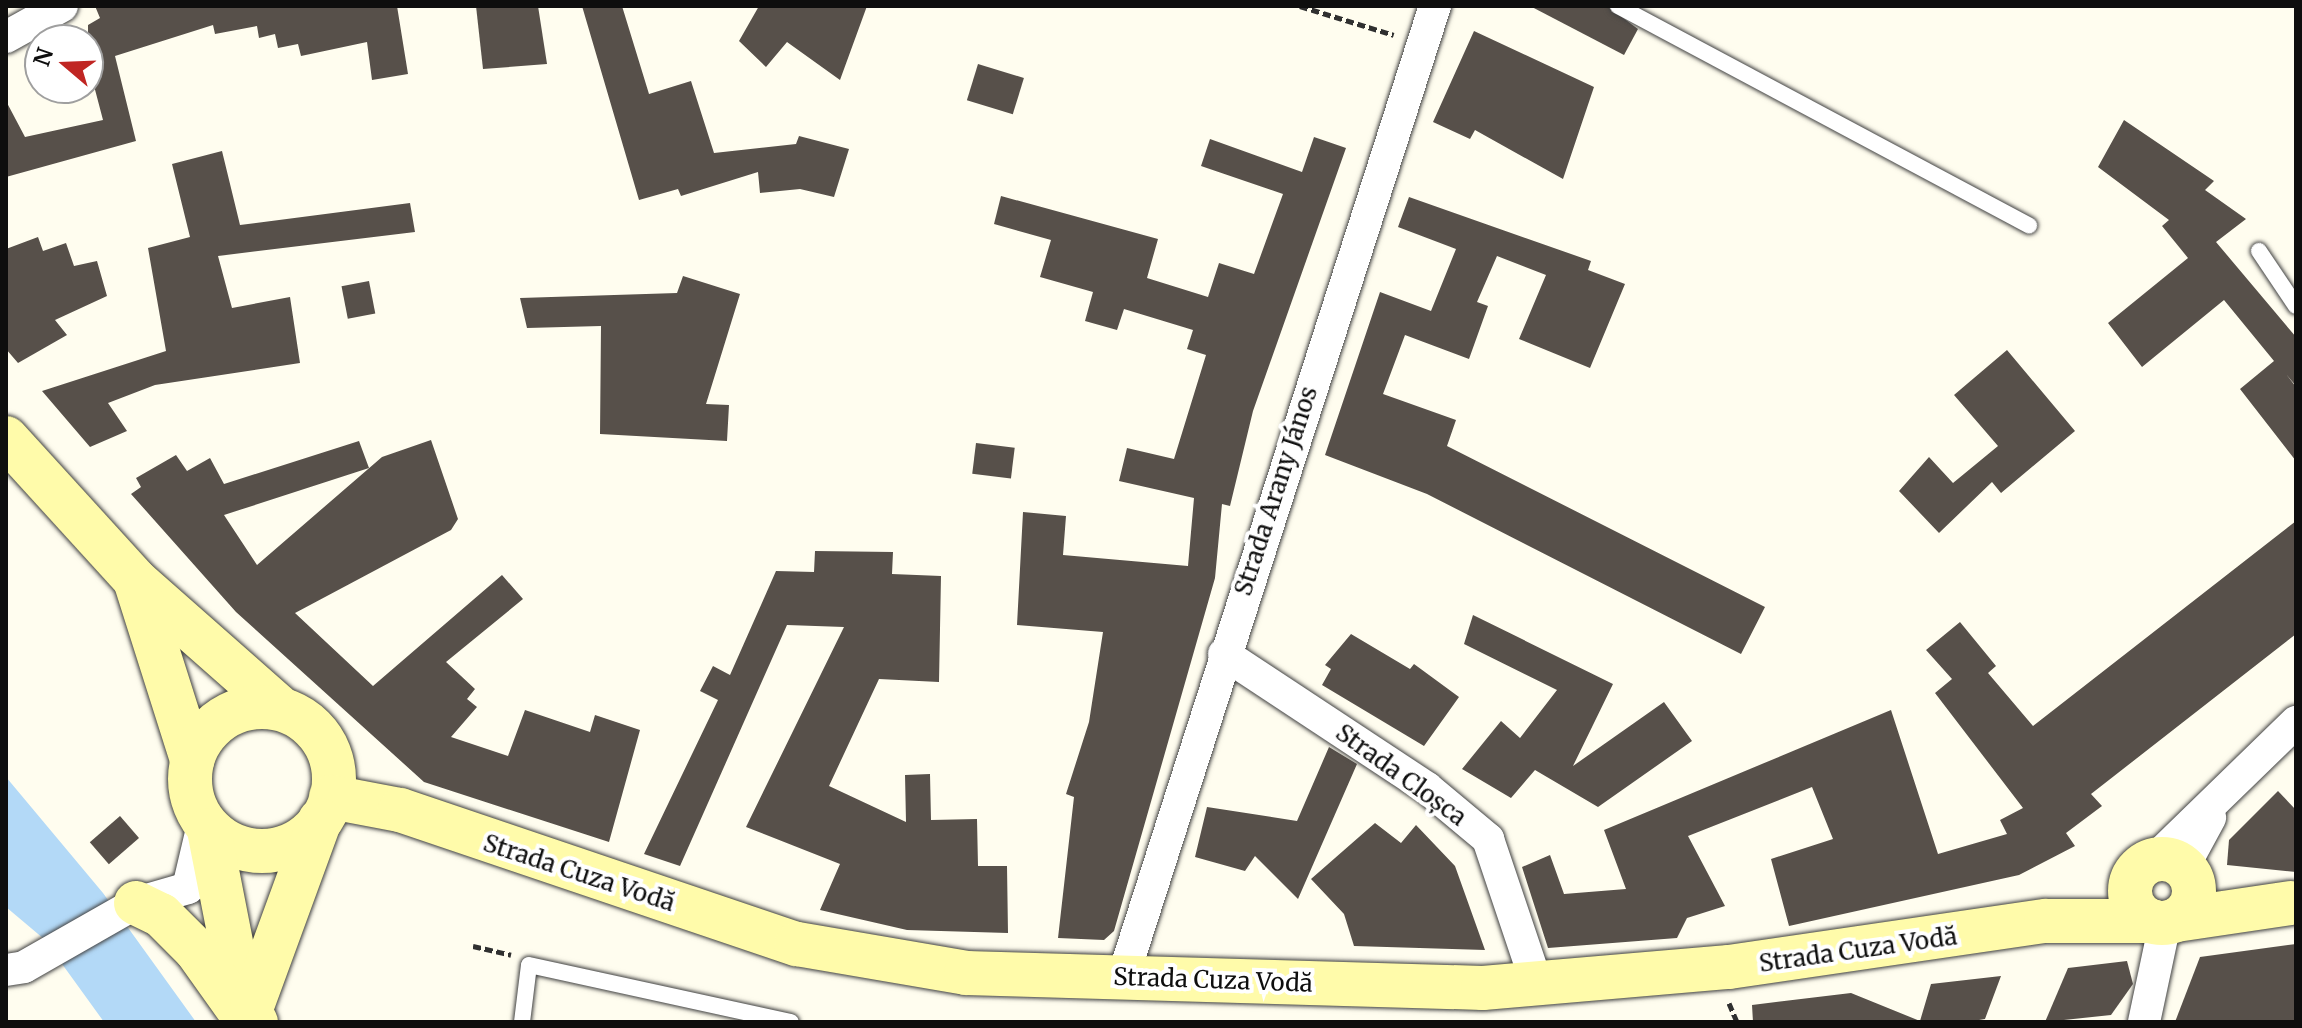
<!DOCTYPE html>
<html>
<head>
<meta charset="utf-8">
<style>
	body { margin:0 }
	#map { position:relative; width:2302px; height:1028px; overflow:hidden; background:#fffdef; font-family:Merriweather,serif }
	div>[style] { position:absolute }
	.water>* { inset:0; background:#b3d9f7 }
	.building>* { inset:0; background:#57504a; transform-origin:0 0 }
	.path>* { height:5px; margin-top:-2.5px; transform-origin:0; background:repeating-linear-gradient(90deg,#303030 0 8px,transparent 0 12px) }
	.roads { filter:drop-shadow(0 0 2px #414141) drop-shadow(0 0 2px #414141) }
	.lane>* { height:16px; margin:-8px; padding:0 8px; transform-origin:8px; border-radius:8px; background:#fff }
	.street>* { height:32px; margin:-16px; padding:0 16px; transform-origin:16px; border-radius:16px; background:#fff }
	.secondary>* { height:44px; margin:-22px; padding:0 22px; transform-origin:22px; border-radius:22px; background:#fffbaa }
	.secondary>.ring { margin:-22px; padding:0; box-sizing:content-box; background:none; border:44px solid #fffbaa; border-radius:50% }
	span { translate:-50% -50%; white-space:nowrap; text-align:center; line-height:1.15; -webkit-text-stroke:8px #fff; paint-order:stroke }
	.street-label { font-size:24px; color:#0e0e0e }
	.frame { position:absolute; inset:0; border:8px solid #0e0e0e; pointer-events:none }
	.north { position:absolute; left:24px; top:24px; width:80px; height:80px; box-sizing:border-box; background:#fff; border:2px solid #9f9f9f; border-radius:50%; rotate:289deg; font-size:22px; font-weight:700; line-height:32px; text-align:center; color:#0e0e0e }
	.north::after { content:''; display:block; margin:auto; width:28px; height:36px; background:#c02623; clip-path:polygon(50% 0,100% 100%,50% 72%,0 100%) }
</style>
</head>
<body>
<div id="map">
	<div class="water">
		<div style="clip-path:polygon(6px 777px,103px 893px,196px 1022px,104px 1022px,44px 939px,6px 907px)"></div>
	</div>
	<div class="building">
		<div style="clip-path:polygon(95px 6px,397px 6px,408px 74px,372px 80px,367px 42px,301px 56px,298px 44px,278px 48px,275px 34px,259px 38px,257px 26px,215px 34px,213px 25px,115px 56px,136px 141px,6px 177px,6px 101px,25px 137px,103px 120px,88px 63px,88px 25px,100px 18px)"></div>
		<div style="clip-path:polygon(476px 6px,538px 6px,547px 64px,483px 69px)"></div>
		<div style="clip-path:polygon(582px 6px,622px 6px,649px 94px,691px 81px,714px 153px,796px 144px,799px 136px,849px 149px,834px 197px,800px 189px,760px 193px,758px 172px,681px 196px,678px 189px,639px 200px)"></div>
		<div style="clip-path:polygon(759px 6px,867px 6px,840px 80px,787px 42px,766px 67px,739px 41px)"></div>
		<div style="clip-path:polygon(1530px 6px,1607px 6px,1638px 29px,1624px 55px)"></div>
		<div style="clip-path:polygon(1474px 31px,1594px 87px,1563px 179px,1475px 130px,1470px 139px,1433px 122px)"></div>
		<div style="left:978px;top:64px;width:48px;height:38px;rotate:17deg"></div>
		<div style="clip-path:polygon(2124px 120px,2214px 181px,2205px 190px,2246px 219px,2216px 242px,2296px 337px,2296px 386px,2286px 374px,2296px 387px,2296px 461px,2240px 389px,2274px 361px,2224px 300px,2142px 367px,2108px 323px,2188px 258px,2162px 226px,2169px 220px,2098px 167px)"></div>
		<div style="clip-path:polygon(1314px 137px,1346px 148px,1253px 411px,1230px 506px,1222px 504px,1215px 578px,1114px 931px,1104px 940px,1058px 938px,1074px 797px,1066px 794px,1089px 722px,1103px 632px,1017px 625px,1023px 512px,1066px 516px,1063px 555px,1188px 566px,1194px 498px,1119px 481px,1127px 448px,1174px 459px,1206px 355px,1187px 349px,1193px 330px,1124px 309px,1117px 330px,1085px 321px,1093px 292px,1040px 277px,1051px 240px,994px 224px,1001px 196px,1158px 239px,1147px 278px,1208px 297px,1219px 263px,1254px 274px,1283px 194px,1201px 166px,1210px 139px,1302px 172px)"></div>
		<div style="clip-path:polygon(222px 151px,240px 225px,410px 203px,415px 232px,218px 256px,232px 308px,290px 297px,300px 363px,155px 385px,108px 403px,127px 431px,90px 447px,42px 391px,166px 351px,148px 248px,190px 237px,172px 164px)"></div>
		<div style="clip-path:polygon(1409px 197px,1591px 261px,1588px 270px,1625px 284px,1590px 368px,1519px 339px,1546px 275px,1497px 256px,1477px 302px,1488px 306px,1469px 359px,1405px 335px,1383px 394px,1456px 420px,1447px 446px,1765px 607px,1741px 654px,1427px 494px,1325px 455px,1380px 292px,1431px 311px,1456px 249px,1398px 227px)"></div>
		<div style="clip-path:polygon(38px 237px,43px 251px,66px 243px,74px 266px,97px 261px,107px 296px,55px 320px,67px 335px,18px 363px,6px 349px,6px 249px)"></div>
		<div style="clip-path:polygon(683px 276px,740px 294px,706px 404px,729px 405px,727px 441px,600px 434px,601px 326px,527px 328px,520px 298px,677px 293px)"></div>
		<div style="left:369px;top:281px;width:33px;height:28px;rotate:79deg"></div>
		<div style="clip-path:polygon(2007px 350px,2075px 431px,2001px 493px,1992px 482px,1939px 533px,1899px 491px,1929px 457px,1953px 483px,1998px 446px,1954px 395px)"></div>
		<div style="clip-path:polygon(431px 440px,458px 519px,451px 530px,295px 613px,373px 686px,502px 575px,523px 599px,446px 662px,475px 689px,467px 699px,477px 707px,451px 737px,508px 756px,525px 710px,590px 732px,595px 715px,640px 730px,609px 842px,424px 782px,236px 612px,131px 494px,141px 487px,136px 478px,176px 455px,187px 471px,210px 458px,224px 484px,359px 441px,369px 468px,224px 515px,257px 565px,382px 457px)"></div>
		<div style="left:976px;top:443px;width:39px;height:31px;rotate:7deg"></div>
		<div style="clip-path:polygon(2296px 521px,2296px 634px,2091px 794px,2102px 806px,2066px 833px,2075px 846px,2019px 875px,1789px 926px,1771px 859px,1833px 839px,1812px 787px,1688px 836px,1725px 906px,1687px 918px,1677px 938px,1548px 948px,1522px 867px,1550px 855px,1564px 894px,1626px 889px,1604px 830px,1891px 710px,1938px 854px,2007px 834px,2000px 820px,2023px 808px,1935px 693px,1952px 679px,1926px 650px,1960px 622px,1996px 666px,1988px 673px,2033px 726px)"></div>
		<div style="clip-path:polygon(815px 551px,893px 552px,892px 574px,941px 576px,939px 682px,879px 679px,829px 786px,906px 822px,905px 775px,930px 774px,931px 820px,977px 819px,978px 866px,1007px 866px,1008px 933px,907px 930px,820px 910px,840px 864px,746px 827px,844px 627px,787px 625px,680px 866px,644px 854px,718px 700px,700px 691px,713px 666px,730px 675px,776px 571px,814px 572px)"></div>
		<div style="clip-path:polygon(1473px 615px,1613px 684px,1573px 766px,1664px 702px,1692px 741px,1598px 807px,1535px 770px,1511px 798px,1462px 769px,1501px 721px,1520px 738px,1557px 690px,1464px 644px)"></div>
		<div style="clip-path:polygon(1351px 634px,1410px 669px,1414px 664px,1459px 697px,1424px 746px,1322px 685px,1331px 669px,1325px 665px)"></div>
		<div style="clip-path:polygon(1329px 747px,1357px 764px,1298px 899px,1255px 856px,1245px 871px,1195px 857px,1207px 807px,1297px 821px)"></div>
		<div style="clip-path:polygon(2278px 791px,2296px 810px,2296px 872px,2227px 865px,2229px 840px)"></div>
		<div style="left:120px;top:816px;width:29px;height:40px;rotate:49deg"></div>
		<div style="clip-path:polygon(1375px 823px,1401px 843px,1416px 825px,1455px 866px,1485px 950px,1354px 946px,1344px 914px,1311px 879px)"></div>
		<div style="clip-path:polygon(2296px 944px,2296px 1022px,2175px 1022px,2200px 957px)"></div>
		<div style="clip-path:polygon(2127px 961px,2133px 984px,2111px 1015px,2045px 1022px,2068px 968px)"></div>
		<div style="clip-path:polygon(2001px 976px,1985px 1019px,1967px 1022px,1753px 1022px,1752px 1005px,1851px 993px,1920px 1021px,1931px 984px)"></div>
	</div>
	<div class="path">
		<div style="left:1300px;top:6px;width:98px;rotate:17.1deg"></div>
		<div style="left:473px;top:946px;width:39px;rotate:13deg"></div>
		<div style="left:1729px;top:1003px;width:21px;rotate:67deg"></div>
	</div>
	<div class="roads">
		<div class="lane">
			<div style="left:1618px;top:6px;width:466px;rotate:28.1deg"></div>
			<div style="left:2259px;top:251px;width:66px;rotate:56.1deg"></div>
			<div style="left:522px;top:1022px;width:57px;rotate:-83deg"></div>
			<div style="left:529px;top:965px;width:268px;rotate:12.3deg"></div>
		</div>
		<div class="street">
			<div style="left:6px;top:37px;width:64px;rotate:-29deg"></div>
			<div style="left:1224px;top:654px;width:243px;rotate:33.4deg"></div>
			<div style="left:1427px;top:788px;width:80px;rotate:39.9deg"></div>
			<div style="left:1488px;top:839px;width:154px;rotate:71.4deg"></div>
			<div style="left:2155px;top:859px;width:197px;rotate:-44.2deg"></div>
			<div style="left:2184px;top:866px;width:55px;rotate:-61.6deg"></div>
			<div style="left:6px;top:970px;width:18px;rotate:-9deg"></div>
			<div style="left:24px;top:967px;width:129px;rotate:-29.7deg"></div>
			<div style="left:136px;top:903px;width:54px;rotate:-16.1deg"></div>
			<div style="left:188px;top:888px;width:57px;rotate:-76.7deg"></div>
			<div style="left:1123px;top:977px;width:1020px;rotate:-72.19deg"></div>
			<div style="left:2144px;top:1022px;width:101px;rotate:-78deg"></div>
		</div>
		<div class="secondary">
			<div style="left:6px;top:438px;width:192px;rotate:47.7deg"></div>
			<div style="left:135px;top:580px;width:193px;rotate:41.4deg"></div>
			<div style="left:136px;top:583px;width:186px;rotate:72.4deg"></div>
			<div class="ring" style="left:190px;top:707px;width:100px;height:100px"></div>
			<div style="left:331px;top:797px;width:70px;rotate:10.7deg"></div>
			<div style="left:400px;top:810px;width:419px;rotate:18.7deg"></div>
			<div style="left:797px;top:944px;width:171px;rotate:9.7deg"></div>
			<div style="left:966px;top:973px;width:517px;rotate:1.66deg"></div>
			<div style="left:1483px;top:988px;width:247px;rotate:-4.9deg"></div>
			<div style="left:1729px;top:967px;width:320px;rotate:-8.3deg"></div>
			<div style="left:2046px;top:921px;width:106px"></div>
			<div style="left:209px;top:830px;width:166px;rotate:78.9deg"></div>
			<div style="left:241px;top:993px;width:33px;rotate:63deg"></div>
			<div class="ring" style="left:2130px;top:859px;width:20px;height:20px"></div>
			<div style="left:136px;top:903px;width:28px;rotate:26deg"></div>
			<div style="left:161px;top:915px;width:49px;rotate:45deg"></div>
			<div style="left:196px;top:950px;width:69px;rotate:54.5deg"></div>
			<div style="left:2176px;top:920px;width:116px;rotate:-8.4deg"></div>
			<div style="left:252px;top:1006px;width:198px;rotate:-69.9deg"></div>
		</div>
	</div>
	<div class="street-label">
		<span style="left:1276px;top:491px;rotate:-72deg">Strada Arany János</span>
		<span style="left:1401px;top:775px;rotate:36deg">Strada Cloșca</span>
		<span style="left:579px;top:873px;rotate:18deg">Strada Cuza Vodă</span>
		<span style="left:1858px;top:950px;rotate:-8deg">Strada Cuza Vodă</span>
		<span style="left:1213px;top:980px;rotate:2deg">Strada Cuza Vodă</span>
	</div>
	<div class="frame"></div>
	<div class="north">N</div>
</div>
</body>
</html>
